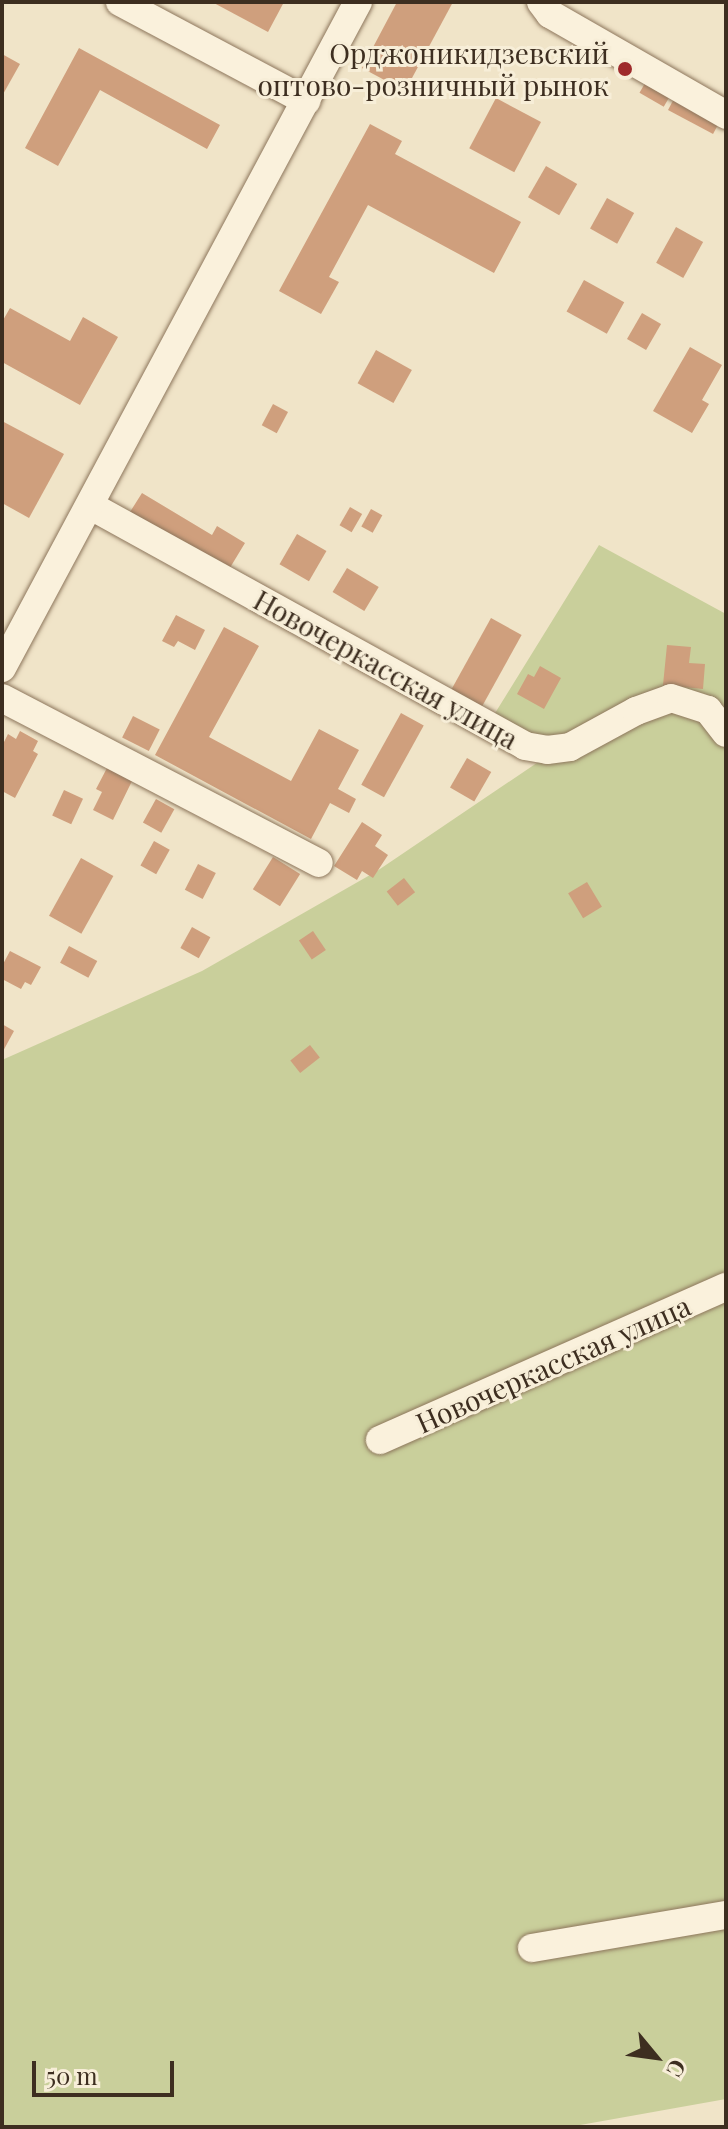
<!DOCTYPE html>
<html>
<head>
<meta charset="utf-8">
<style>
	body { margin:0 }
	#map { position:relative; width:728px; height:2129px; overflow:hidden; background:#f0e4c8; font-family:"Playfair Display",serif }
	div>[style] { position:absolute }
	.green>* { inset:0; background:#c9cf9b }
	.building>* { inset:0; background:#cf9f7d; transform-origin:0 0 }
	.roads { filter:drop-shadow(0 0 2px #8d765c) drop-shadow(0 0 2px #8d765c) }
	.minor>* { height:28px; margin:-14px; padding:0 14px; transform-origin:14px; border-radius:14px; background:#faf1dc }
	.dots>* { width:22px; height:22px; translate:-50% -50%; box-sizing:border-box; border:4px solid #f7eed8; border-radius:50% }
	span { translate:-50% -50%; white-space:nowrap; text-align:center; line-height:1.15; -webkit-text-stroke:6px #f7eed8; paint-order:stroke }
	.poi-label { font-size:28px; color:#3d2e20 }
	.right { translate:-100% -50%; text-align:right }
	.street-label { font-size:28px; color:#3d2e20 }
	.frame { position:absolute; inset:0; border:4px solid #3d2e20; pointer-events:none }
	.north { position:absolute; left:616px; top:2017px; width:80px; height:80px; -webkit-text-stroke:6px #f7eed8; paint-order:stroke; rotate:119deg; font-size:22px; font-weight:700; line-height:32px; text-align:center; color:#3d2e20 }
	.north::after { content:''; display:block; margin:auto; width:28px; height:36px; background:#3d2e20; clip-path:polygon(50% 0,100% 100%,50% 72%,0 100%) }
	.scale { position:absolute; left:32px; top:2061px; width:142px; height:36px; box-sizing:border-box; border:4px solid #3d2e20; border-top:0; padding-left:10px; font-size:24px; line-height:28px; white-space:nowrap; color:#3d2e20; -webkit-text-stroke:6px #f7eed8; paint-order:stroke }
</style>
</head>
<body>
<div id="map">
	<div class="green">
		<div style="clip-path:polygon(599px 545px,726px 614px,726px 2099px,569px 2127px,2px 2127px,2px 1060px,202px 971px,377px 871px,559px 748px,492px 718px)"></div>
	</div>
	<div class="building">
		<div style="clip-path:polygon(212px 2px,284px 2px,268px 32px)"></div>
		<div style="clip-path:polygon(397px 2px,453px 2px,405px 91px,362px 68px)"></div>
		<div style="clip-path:polygon(79px 48px,220px 125px,207px 149px,100px 90px,58px 166px,25px 148px)"></div>
		<div style="clip-path:polygon(2px 54px,20px 64px,2px 96px)"></div>
		<div style="left:648px;top:78px;width:28px;height:17px;rotate:30deg"></div>
		<div style="left:676px;top:95px;width:51px;height:17px;rotate:28deg"></div>
		<div style="left:496px;top:98px;width:51px;height:57px;rotate:28deg"></div>
		<div style="clip-path:polygon(370px 124px,402px 141px,395px 154px,521px 222px,494px 273px,368px 205px,329px 277px,339px 282px,321px 314px,279px 291px)"></div>
		<div style="left:546px;top:166px;width:36px;height:36px;rotate:30deg"></div>
		<div style="left:607px;top:198px;width:31px;height:35px;rotate:29deg"></div>
		<div style="left:676px;top:227px;width:31px;height:41px;rotate:29deg"></div>
		<div style="left:584px;top:280px;width:46px;height:36px;rotate:29deg"></div>
		<div style="clip-path:polygon(10px 308px,70px 341px,83px 317px,118px 337px,80px 405px,2px 362px,2px 322px)"></div>
		<div style="left:642px;top:313px;width:22px;height:30px;rotate:30deg"></div>
		<div style="clip-path:polygon(690px 347px,722px 365px,702px 400px,709px 404px,692px 433px,653px 411px)"></div>
		<div style="left:376px;top:350px;width:41px;height:38px;rotate:29deg"></div>
		<div style="left:273px;top:404px;width:17px;height:24px;rotate:28deg"></div>
		<div style="clip-path:polygon(2px 421px,64px 454px,29px 518px,2px 503px)"></div>
		<div style="clip-path:polygon(142px 493px,212px 535px,217px 526px,245px 543px,228px 571px,130px 512px)"></div>
		<div style="left:350px;top:507px;width:14px;height:21px;rotate:30deg"></div>
		<div style="left:371px;top:509px;width:13px;height:20px;rotate:29deg"></div>
		<div style="left:297px;top:534px;width:34px;height:35px;rotate:30deg"></div>
		<div style="left:347px;top:568px;width:37px;height:28px;rotate:31deg"></div>
		<div style="clip-path:polygon(176px 615px,205px 630px,195px 650px,178px 641px,174px 647px,162px 641px)"></div>
		<div style="left:491px;top:618px;width:35px;height:86px;rotate:29deg"></div>
		<div style="clip-path:polygon(224px 627px,259px 646px,209px 737px,291px 781px,319px 729px,359px 750px,338px 789px,356px 799px,349px 813px,330px 803px,311px 839px,155px 755px)"></div>
		<div style="clip-path:polygon(667px 645px,691px 647px,689px 663px,705px 664px,703px 689px,663px 685px)"></div>
		<div style="clip-path:polygon(540px 666px,561px 678px,544px 709px,517px 694px,528px 674px,534px 677px)"></div>
		<div style="left:401px;top:713px;width:26px;height:82px;rotate:29deg"></div>
		<div style="left:133px;top:716px;width:30px;height:24px;rotate:27deg"></div>
		<div style="clip-path:polygon(20px 731px,38px 741px,33px 751px,38px 754px,15px 798px,2px 791px,2px 746px,8px 734px,16px 739px)"></div>
		<div style="left:467px;top:758px;width:28px;height:34px;rotate:30deg"></div>
		<div style="clip-path:polygon(107px 768px,132px 781px,113px 820px,93px 810px,102px 792px,96px 789px)"></div>
		<div style="left:64px;top:790px;width:21px;height:28px;rotate:25deg"></div>
		<div style="left:156px;top:799px;width:21px;height:27px;rotate:29deg"></div>
		<div style="clip-path:polygon(362px 822px,382px 835px,375px 846px,388px 855px,373px 878px,362px 871px,357px 880px,334px 866px)"></div>
		<div style="left:154px;top:841px;width:18px;height:28px;rotate:29deg"></div>
		<div style="left:273px;top:857px;width:32px;height:38px;rotate:32deg"></div>
		<div style="left:81px;top:858px;width:37px;height:66px;rotate:29deg"></div>
		<div style="left:198px;top:864px;width:20px;height:29px;rotate:27deg"></div>
		<div style="left:404px;top:878px;width:18px;height:22px;rotate:52deg"></div>
		<div style="left:587px;top:882px;width:29px;height:22px;rotate:59deg"></div>
		<div style="left:192px;top:927px;width:21px;height:24px;rotate:29deg"></div>
		<div style="left:313px;top:931px;width:23px;height:17px;rotate:56deg"></div>
		<div style="left:69px;top:946px;width:32px;height:19px;rotate:28deg"></div>
		<div style="clip-path:polygon(10px 951px,41px 967px,31px 985px,25px 982px,21px 989px,2px 979px,2px 966px)"></div>
		<div style="clip-path:polygon(2px 1024px,14px 1031px,2px 1053px)"></div>
		<div style="left:310px;top:1045px;width:16px;height:25px;rotate:52deg"></div>
	</div>
	<div class="roads">
		<div class="minor">
			<div style="left:120px;top:2px;width:211px;rotate:28deg"></div>
			<div style="left:541px;top:2px;width:15px;rotate:53deg"></div>
			<div style="left:550px;top:14px;width:203px;rotate:29.8deg"></div>
			<div style="left:91px;top:506px;width:496px;rotate:28.9deg"></div>
			<div style="left:525px;top:746px;width:22px;rotate:10deg"></div>
			<div style="left:547px;top:750px;width:23px;rotate:-7deg"></div>
			<div style="left:570px;top:747px;width:75px;rotate:-28.6deg"></div>
			<div style="left:636px;top:711px;width:37px;rotate:-20deg"></div>
			<div style="left:671px;top:698px;width:39px;rotate:18deg"></div>
			<div style="left:708px;top:710px;width:29px;rotate:52deg"></div>
			<div style="left:2px;top:668px;width:755px;rotate:-61.87deg"></div>
			<div style="left:2px;top:698px;width:357px;rotate:27.5deg"></div>
			<div style="left:380px;top:1440px;width:378px;rotate:-23.9deg"></div>
			<div style="left:532px;top:1948px;width:197px;rotate:-9.7deg"></div>
		</div>
	</div>
	<div class="dots">
		<div style="left:625px;top:69px;background:#9e2a2b"></div>
	</div>
	<div class="poi-label">
		<span class="right" style="left:609px;top:69px">Орджоникидзевский<br>оптово-розничный рынок</span>
	</div>
	<div class="street-label">
		<span style="left:386px;top:669px;rotate:29deg">Новочеркасская улица</span>
		<span style="left:553px;top:1364px;rotate:-24deg">Новочеркасская улица</span>
	</div>
	<div class="frame"></div>
	<div class="north">С</div>
	<div class="scale">50 m</div>
</div>
</body>
</html>
